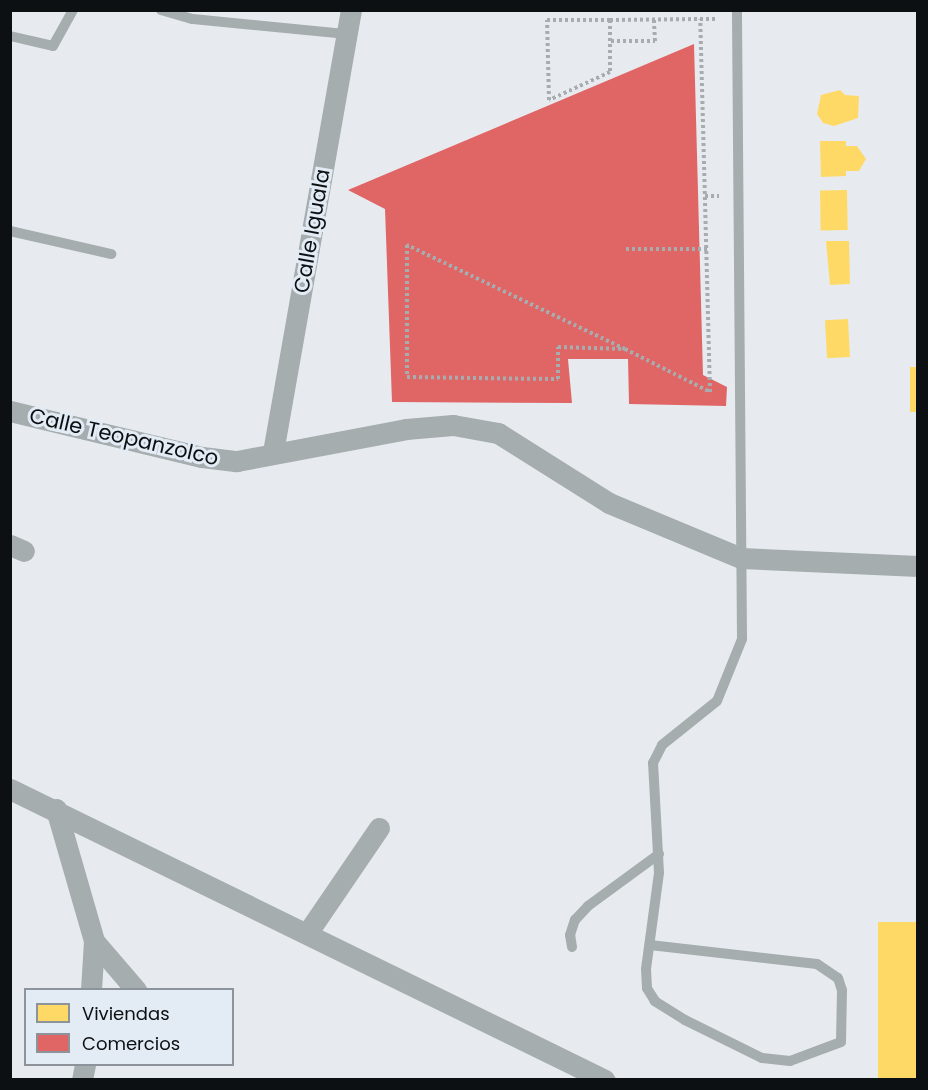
<!DOCTYPE html>
<html>
<head>
<meta charset="utf-8">
<style>
	body { margin:0 }
	#map { position:relative; width:928px; height:1090px; overflow:hidden; background:#e7ebf0; font-family:Poppins,sans-serif }
	div>[style] { position:absolute }
	.homes>* { inset:0; background:#ffd966; transform-origin:0 0 }
	.shops>* { inset:0; background:#e06666 }
	.path>* { height:4px; margin-top:-2px; transform-origin:0; background:repeating-linear-gradient(90deg,#a7adaf 0 3px,transparent 0 6px) }
	.lane>* { height:10px; margin:-5px; padding:0 5px; transform-origin:5px; border-radius:5px; background:#a5adaf }
	.street>* { height:21px; margin:-10.5px; padding:0 10.5px; transform-origin:10.5px; border-radius:10.5px; background:#a5adaf }
	span { translate:-50% -50%; white-space:nowrap; text-align:center; line-height:1.15; -webkit-text-stroke:6px #e3ebf4; paint-order:stroke }
	.street-label { font-size:21px; color:#0d1013 }
	.frame { position:absolute; inset:0; border:12px solid #0d1013; pointer-events:none }
	.legend { position:absolute; left:24px; top:988px; width:210px; height:78px; box-sizing:border-box; background:#e3ebf4; border:2px solid #8d939a; margin:0; padding:8px 10px; list-style:none; font-size:18px; color:#0d1013 }
	.legend li { display:flex; align-items:center; gap:12px; height:30px }
	.legend b { width:30px; border:2px solid #8d939a }
</style>
</head>
<body>
<div id="map">
	<div class="homes">
		<div style="clip-path:polygon(840px 90px,845px 95px,859px 96px,858px 118px,834px 126px,823px 123px,817px 114px,821px 95px)"></div>
		<div style="clip-path:polygon(820px 141px,846px 141px,846px 146px,857px 146px,866px 159px,859px 171px,846px 171px,846px 176px,821px 177px)"></div>
		<div style="left:847px;top:190px;width:40px;height:27px;rotate:89deg"></div>
		<div style="clip-path:polygon(826px 241px,849px 241px,850px 284px,830px 285px)"></div>
		<div style="left:848px;top:319px;width:38px;height:23px;rotate:87deg"></div>
		<div style="left:910px;top:367px;width:8px;height:45px"></div>
		<div style="left:878px;top:922px;width:40px;height:158px"></div>
	</div>
	<div class="shops">
		<div style="clip-path:polygon(694px 44px,703px 375px,727px 387px,726px 406px,629px 404px,628px 359px,568px 359px,572px 403px,392px 402px,385px 209px,348px 190px)"></div>
	</div>
	<div class="path">
		<div style="left:610px;top:20px;width:52px;rotate:90deg"></div>
		<div style="left:610px;top:72px;width:67px;rotate:155.3deg"></div>
		<div style="left:549px;top:100px;width:80px;rotate:-91.4deg"></div>
		<div style="left:547px;top:20px;width:63px"></div>
		<div style="left:610px;top:20px;width:90px;rotate:-0.6deg"></div>
		<div style="left:700px;top:19px;width:18px"></div>
		<div style="left:611px;top:41px;width:44px"></div>
		<div style="left:655px;top:41px;width:21px;rotate:-93deg"></div>
		<div style="left:705px;top:196px;width:14px"></div>
		<div style="left:626px;top:249px;width:81px"></div>
		<div style="left:625px;top:349px;width:242px;rotate:-154.5deg"></div>
		<div style="left:407px;top:245px;width:132px;rotate:90deg"></div>
		<div style="left:407px;top:377px;width:151px;rotate:0.8deg"></div>
		<div style="left:558px;top:379px;width:32px;rotate:-90deg"></div>
		<div style="left:558px;top:347px;width:67px;rotate:1.7deg"></div>
		<div style="left:625px;top:349px;width:95px;rotate:26.8deg"></div>
		<div style="left:710px;top:392px;width:373px;rotate:-91.5deg"></div>
	</div>
	<div class="lane">
		<div style="left:161px;top:10px;width:33px;rotate:16deg"></div>
		<div style="left:193px;top:19px;width:155px;rotate:5.6deg"></div>
		<div style="left:10px;top:36px;width:44px;rotate:13.1deg"></div>
		<div style="left:53px;top:46px;width:41px;rotate:-60.9deg"></div>
		<div style="left:10px;top:231px;width:104px;rotate:12.8deg"></div>
		<div style="left:650px;top:945px;width:168px;rotate:6.5deg"></div>
		<div style="left:817px;top:964px;width:25px;rotate:34deg"></div>
		<div style="left:838px;top:978px;width:13px;rotate:72deg"></div>
		<div style="left:842px;top:990px;width:52px;rotate:91.1deg"></div>
		<div style="left:841px;top:1042px;width:54px;rotate:159.6deg"></div>
		<div style="left:790px;top:1061px;width:28px;rotate:-174deg"></div>
		<div style="left:762px;top:1058px;width:86px;rotate:-153.7deg"></div>
		<div style="left:685px;top:1020px;width:36px;rotate:-148deg"></div>
		<div style="left:655px;top:1001px;width:15px;rotate:-122deg"></div>
		<div style="left:647px;top:988px;width:19px;rotate:-93deg"></div>
		<div style="left:646px;top:969px;width:97px;rotate:-82.3deg"></div>
		<div style="left:659px;top:873px;width:110px;rotate:-93.1deg"></div>
		<div style="left:653px;top:763px;width:20px;rotate:-63deg"></div>
		<div style="left:662px;top:745px;width:70px;rotate:-38.7deg"></div>
		<div style="left:717px;top:701px;width:67px;rotate:-68deg"></div>
		<div style="left:742px;top:639px;width:629px;rotate:-90.46deg"></div>
		<div style="left:572px;top:947px;width:12px;rotate:-99deg"></div>
		<div style="left:570px;top:935px;width:16px;rotate:-72deg"></div>
		<div style="left:575px;top:920px;width:19px;rotate:-47deg"></div>
		<div style="left:588px;top:906px;width:88px;rotate:-36.2deg"></div>
	</div>
	<div class="street">
		<div style="left:10px;top:411px;width:197px;rotate:13.5deg"></div>
		<div style="left:202px;top:457px;width:35px;rotate:7deg"></div>
		<div style="left:237px;top:461px;width:172px;rotate:-10.7deg"></div>
		<div style="left:406px;top:429px;width:47px;rotate:-4.9deg"></div>
		<div style="left:453px;top:425px;width:46px;rotate:10.1deg"></div>
		<div style="left:498px;top:433px;width:131px;rotate:32.2deg"></div>
		<div style="left:609px;top:503px;width:143px;rotate:22.6deg"></div>
		<div style="left:741px;top:558px;width:177px;rotate:2.6deg"></div>
		<div style="left:273px;top:452px;width:449px;rotate:-80deg"></div>
		<div style="left:10px;top:545px;width:15px;rotate:23deg"></div>
		<div style="left:10px;top:789px;width:662px;rotate:26.06deg"></div>
		<div style="left:56px;top:809px;width:137px;rotate:73.9deg"></div>
		<div style="left:94px;top:941px;width:49px;rotate:93.5deg"></div>
		<div style="left:308px;top:932px;width:126px;rotate:-55.7deg"></div>
		<div style="left:94px;top:941px;width:65px;rotate:49.4deg"></div>
		<div style="left:82px;top:1080px;width:16px;rotate:-79deg"></div>
	</div>
	<div class="street-label">
		<span style="left:312px;top:231px;rotate:-80deg">Calle Iguala</span>
		<span style="left:124px;top:437px;rotate:13deg">Calle Teopanzolco</span>
	</div>
	<div class="frame"></div>
	<ul class="legend">
	<li><b style="height:16px;background:#ffd966"></b>Viviendas</li>
	<li><b style="height:16px;background:#e06666"></b>Comercios</li>
	</ul>
</div>
</body>
</html>
